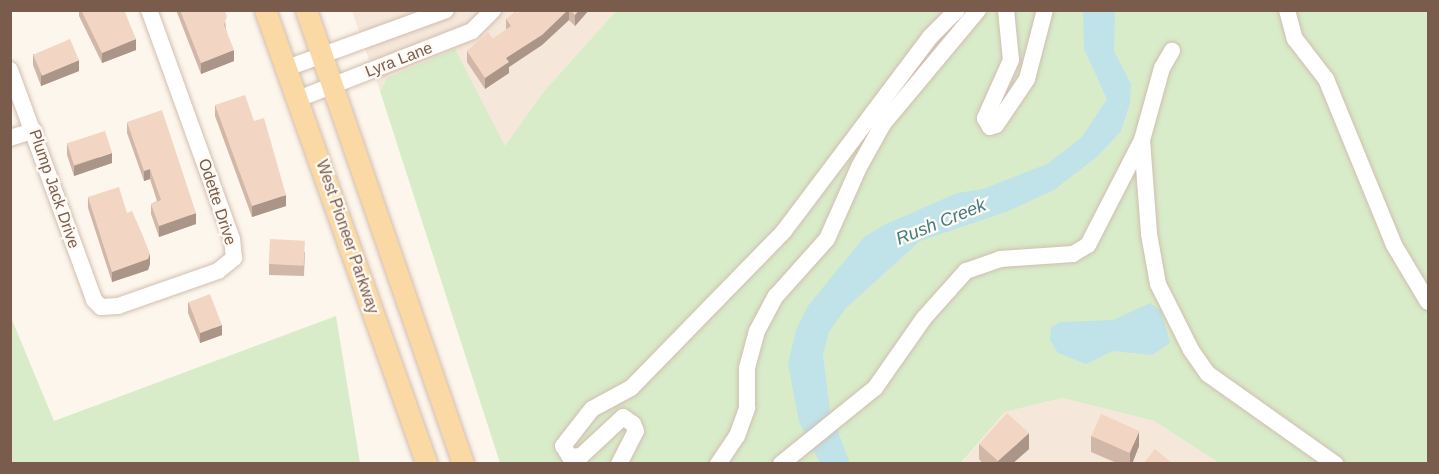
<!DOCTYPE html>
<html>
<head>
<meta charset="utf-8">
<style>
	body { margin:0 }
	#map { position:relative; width:1439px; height:474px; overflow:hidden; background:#fdf6ec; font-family:Helvetica,sans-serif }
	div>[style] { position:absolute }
	.residential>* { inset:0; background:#f5e8da }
	.green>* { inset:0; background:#d8ecc9 }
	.water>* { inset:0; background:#bfe3e8 }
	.roads { filter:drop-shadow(0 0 2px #d1beb0) drop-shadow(0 0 2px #d1beb0) }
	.minor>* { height:16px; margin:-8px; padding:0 8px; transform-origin:8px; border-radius:8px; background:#fff }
	.major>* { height:21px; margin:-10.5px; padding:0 10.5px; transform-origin:10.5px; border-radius:10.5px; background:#fbd9a5 }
	.wall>* { inset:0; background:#d1b7a8 }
	.shaded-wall>* { inset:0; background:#aa9588 }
	.building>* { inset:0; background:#f3d5c3; transform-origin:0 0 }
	span { translate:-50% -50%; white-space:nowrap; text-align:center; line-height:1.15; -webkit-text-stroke:4.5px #fffaf3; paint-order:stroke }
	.street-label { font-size:16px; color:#7a5c4d }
	.water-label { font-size:18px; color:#437c86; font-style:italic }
	.frame { position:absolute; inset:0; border:12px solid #7a5c4d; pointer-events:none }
</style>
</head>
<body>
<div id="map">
	<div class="residential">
		<div style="clip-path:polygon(352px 11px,616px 11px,545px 90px,505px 147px,387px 78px,380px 91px)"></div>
		<div style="clip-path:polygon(1062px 398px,1154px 421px,1219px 463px,961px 464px,1005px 412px)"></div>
	</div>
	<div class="green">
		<div style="clip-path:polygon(616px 11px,1428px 11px,1428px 463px,1219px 463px,1154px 421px,1062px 398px,1005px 412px,961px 463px,500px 463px,380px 91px,387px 78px,455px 49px,505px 146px,545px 90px)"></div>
		<div style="clip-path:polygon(10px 315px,54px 421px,336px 316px,360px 463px,11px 463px)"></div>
	</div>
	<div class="water">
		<div style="clip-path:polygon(1083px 11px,1115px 11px,1114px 51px,1131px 84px,1130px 103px,1121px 131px,1098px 156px,1054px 190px,1006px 212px,920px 241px,846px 308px,829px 332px,823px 355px,830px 411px,850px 463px,820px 463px,799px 422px,788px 364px,796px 330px,808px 306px,864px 237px,884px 225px,957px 193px,983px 189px,1047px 164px,1082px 137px,1107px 99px,1084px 49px)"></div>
		<div style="clip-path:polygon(1150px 303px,1161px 311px,1170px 343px,1152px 355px,1113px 351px,1086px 364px,1058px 353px,1050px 340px,1051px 327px,1061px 322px,1113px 320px)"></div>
	</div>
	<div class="roads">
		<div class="minor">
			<div style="left:1006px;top:10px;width:50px;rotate:84.3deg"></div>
			<div style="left:1011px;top:60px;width:64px;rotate:114.1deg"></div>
			<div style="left:985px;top:118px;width:10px;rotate:61deg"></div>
			<div style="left:990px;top:127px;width:6px;rotate:-18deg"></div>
			<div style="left:996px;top:125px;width:55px;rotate:-56deg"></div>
			<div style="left:1027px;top:79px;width:71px;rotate:-75.4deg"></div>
			<div style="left:1287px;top:10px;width:30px;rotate:75deg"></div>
			<div style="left:1295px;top:39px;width:51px;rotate:52.2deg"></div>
			<div style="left:1326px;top:79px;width:179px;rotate:67.7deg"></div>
			<div style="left:1394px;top:245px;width:66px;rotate:59.2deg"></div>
			<div style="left:287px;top:68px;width:169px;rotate:-20deg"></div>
			<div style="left:10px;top:70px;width:245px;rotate:69.9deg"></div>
			<div style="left:94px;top:300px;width:10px;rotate:45deg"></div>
			<div style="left:101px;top:307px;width:17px;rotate:-3deg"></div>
			<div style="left:118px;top:306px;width:106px;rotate:-19.3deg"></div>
			<div style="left:218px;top:271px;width:21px;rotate:-39deg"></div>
			<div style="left:234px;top:258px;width:19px;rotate:-96deg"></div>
			<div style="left:232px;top:239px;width:244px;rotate:-109.9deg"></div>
			<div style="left:298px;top:99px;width:187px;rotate:-21.3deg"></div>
			<div style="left:472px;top:31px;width:30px;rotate:-45deg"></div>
			<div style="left:10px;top:138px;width:25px;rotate:-18deg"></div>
			<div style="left:1142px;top:140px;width:94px;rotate:85.7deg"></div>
			<div style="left:1149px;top:234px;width:51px;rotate:79.8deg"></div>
			<div style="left:1158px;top:284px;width:74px;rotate:63.4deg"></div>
			<div style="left:1191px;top:350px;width:29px;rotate:55deg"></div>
			<div style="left:1208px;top:374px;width:156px;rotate:35.3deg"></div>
			<div style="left:619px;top:464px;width:37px;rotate:-63deg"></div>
			<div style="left:636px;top:431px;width:8px;rotate:-113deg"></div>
			<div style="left:633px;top:424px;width:12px;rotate:-145deg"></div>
			<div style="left:623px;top:417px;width:57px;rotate:137.1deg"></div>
			<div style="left:581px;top:456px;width:11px;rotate:175deg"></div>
			<div style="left:570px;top:457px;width:13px;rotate:-122deg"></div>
			<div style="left:563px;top:446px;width:47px;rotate:-51.9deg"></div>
			<div style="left:592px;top:409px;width:44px;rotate:-28.3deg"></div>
			<div style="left:631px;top:388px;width:219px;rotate:-45.7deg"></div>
			<div style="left:784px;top:231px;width:243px;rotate:-53deg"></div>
			<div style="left:930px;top:37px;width:38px;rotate:-45deg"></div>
			<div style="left:718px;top:464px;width:34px;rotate:-56deg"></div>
			<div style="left:737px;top:436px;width:30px;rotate:-70deg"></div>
			<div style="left:747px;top:408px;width:40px;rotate:-90deg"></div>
			<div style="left:747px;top:368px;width:38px;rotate:-75deg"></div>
			<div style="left:757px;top:331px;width:40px;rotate:-62deg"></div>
			<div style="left:776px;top:296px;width:76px;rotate:-48.2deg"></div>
			<div style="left:827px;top:239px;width:79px;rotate:-66deg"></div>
			<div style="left:859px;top:167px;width:49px;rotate:-60.8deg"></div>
			<div style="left:883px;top:124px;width:148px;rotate:-50.2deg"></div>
			<div style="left:781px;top:464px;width:121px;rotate:-39deg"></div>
			<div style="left:875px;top:388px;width:85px;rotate:-55deg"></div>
			<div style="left:924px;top:318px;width:63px;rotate:-48.2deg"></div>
			<div style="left:966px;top:271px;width:36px;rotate:-19deg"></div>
			<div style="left:1000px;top:259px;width:73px;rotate:-3.9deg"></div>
			<div style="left:1073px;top:254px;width:17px;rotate:-31deg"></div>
			<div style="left:1088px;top:245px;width:118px;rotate:-62.8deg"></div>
			<div style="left:1142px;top:140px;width:75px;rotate:-74.5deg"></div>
			<div style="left:1162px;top:68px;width:20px;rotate:-60deg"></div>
		</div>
		<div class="major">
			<div style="left:265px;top:10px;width:482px;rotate:70.4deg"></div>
			<div style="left:306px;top:10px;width:480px;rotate:70.9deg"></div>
		</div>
	</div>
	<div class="wall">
		<div style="clip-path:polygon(79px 10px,124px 10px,136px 50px,102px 63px,79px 16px)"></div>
		<div style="clip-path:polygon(176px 10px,224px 10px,226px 29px,234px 61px,201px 74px)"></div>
		<div style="clip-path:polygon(522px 10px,589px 10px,575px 26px,569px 20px,542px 45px,509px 67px,509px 73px,485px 89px,467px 62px,467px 51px,493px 39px,506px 30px,506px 19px,518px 14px)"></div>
		<div style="clip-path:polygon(33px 54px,79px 71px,41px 86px,33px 65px)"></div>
		<div style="clip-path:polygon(215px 105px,254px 121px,286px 206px,252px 217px,215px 116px)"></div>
		<div style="clip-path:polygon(127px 122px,196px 224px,159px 237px,151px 214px,151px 204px,157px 201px,150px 179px,144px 181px,127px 133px)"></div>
		<div style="clip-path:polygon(67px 144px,112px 163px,74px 176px,67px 155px)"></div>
		<div style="clip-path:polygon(88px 197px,127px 213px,150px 264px,148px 270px,112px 282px,88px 208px)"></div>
		<div style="clip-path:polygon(305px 252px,304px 276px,269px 275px,269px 264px)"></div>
		<div style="clip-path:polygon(188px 302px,222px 335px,200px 343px,188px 313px)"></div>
		<div style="clip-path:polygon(1091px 436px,1139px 446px,1132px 464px,1119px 464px,1091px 452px)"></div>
		<div style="clip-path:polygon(979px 444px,1029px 449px,1012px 464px,983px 464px,979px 459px)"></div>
	</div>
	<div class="shaded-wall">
		<div style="clip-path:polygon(568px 10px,569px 10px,569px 20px,542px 45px,509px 67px,509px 73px,485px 89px,485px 78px,506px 58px)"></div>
		<div style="clip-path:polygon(579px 10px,589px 10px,575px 26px,575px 15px)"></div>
		<div style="clip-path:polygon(136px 39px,136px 50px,102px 63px,102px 53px)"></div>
		<div style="clip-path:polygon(234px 50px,234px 61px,201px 74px,201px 63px)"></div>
		<div style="clip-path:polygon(79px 60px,79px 71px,41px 86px,41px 75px)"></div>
		<div style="clip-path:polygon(112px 153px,112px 163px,74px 176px,74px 166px)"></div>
		<div style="clip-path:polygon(150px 169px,150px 179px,144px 181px,144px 171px)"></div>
		<div style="clip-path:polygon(286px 195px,286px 206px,252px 217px,252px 206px)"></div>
		<div style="clip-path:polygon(196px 213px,196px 224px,159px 237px,159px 226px)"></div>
		<div style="clip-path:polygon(150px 254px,150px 264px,148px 270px,112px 282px,112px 272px)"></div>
		<div style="clip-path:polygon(222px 325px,222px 335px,200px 343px,200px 333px)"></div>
		<div style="clip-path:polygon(1139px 431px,1139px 446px,1132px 464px,1130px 464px,1130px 453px)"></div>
		<div style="clip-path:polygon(1029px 433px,1029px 449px,1012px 464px,998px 464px,998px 461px)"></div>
	</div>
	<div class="building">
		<div style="clip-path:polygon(81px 10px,124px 10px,136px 39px,102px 53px)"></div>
		<div style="clip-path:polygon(180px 10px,224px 10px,227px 16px,224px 25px,234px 50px,201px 63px)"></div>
		<div style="clip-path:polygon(522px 10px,568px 10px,542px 35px,506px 58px,509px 62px,485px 78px,467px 51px,488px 32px,493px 39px,511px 26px,506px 19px,516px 11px,518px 14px)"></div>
		<div style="clip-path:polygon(570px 10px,579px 10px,575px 15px)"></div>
		<div style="left:70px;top:39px;width:23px;height:40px;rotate:67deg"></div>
		<div style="clip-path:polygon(245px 95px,254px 121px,264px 118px,286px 195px,252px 206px,215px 105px)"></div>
		<div style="clip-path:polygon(162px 110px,196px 213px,159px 226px,151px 204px,161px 200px,150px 169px,144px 171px,127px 122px)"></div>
		<div style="left:105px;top:131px;width:23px;height:40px;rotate:72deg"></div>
		<div style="clip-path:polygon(119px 187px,127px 213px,132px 211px,143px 236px,150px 254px,148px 259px,112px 272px,88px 197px)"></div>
		<div style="left:270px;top:239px;width:35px;height:25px;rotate:3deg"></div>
		<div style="left:210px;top:294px;width:33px;height:23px;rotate:69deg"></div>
		<div style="clip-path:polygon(1007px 413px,1029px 433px,998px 461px,979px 444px)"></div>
		<div style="left:1101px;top:414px;width:42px;height:24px;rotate:24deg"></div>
		<div style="clip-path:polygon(1155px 449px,1173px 464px,1143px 464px)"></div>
	</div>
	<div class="street-label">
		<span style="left:399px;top:60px;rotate:-21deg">Lyra Lane</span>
		<span style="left:54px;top:189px;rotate:71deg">Plump Jack Drive</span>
		<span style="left:217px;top:202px;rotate:72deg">Odette Drive</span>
		<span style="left:347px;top:237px;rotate:71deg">West Pioneer Parkway</span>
	</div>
	<div class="water-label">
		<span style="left:941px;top:222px;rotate:-22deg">Rush Creek</span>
	</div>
	<div class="frame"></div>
</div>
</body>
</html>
